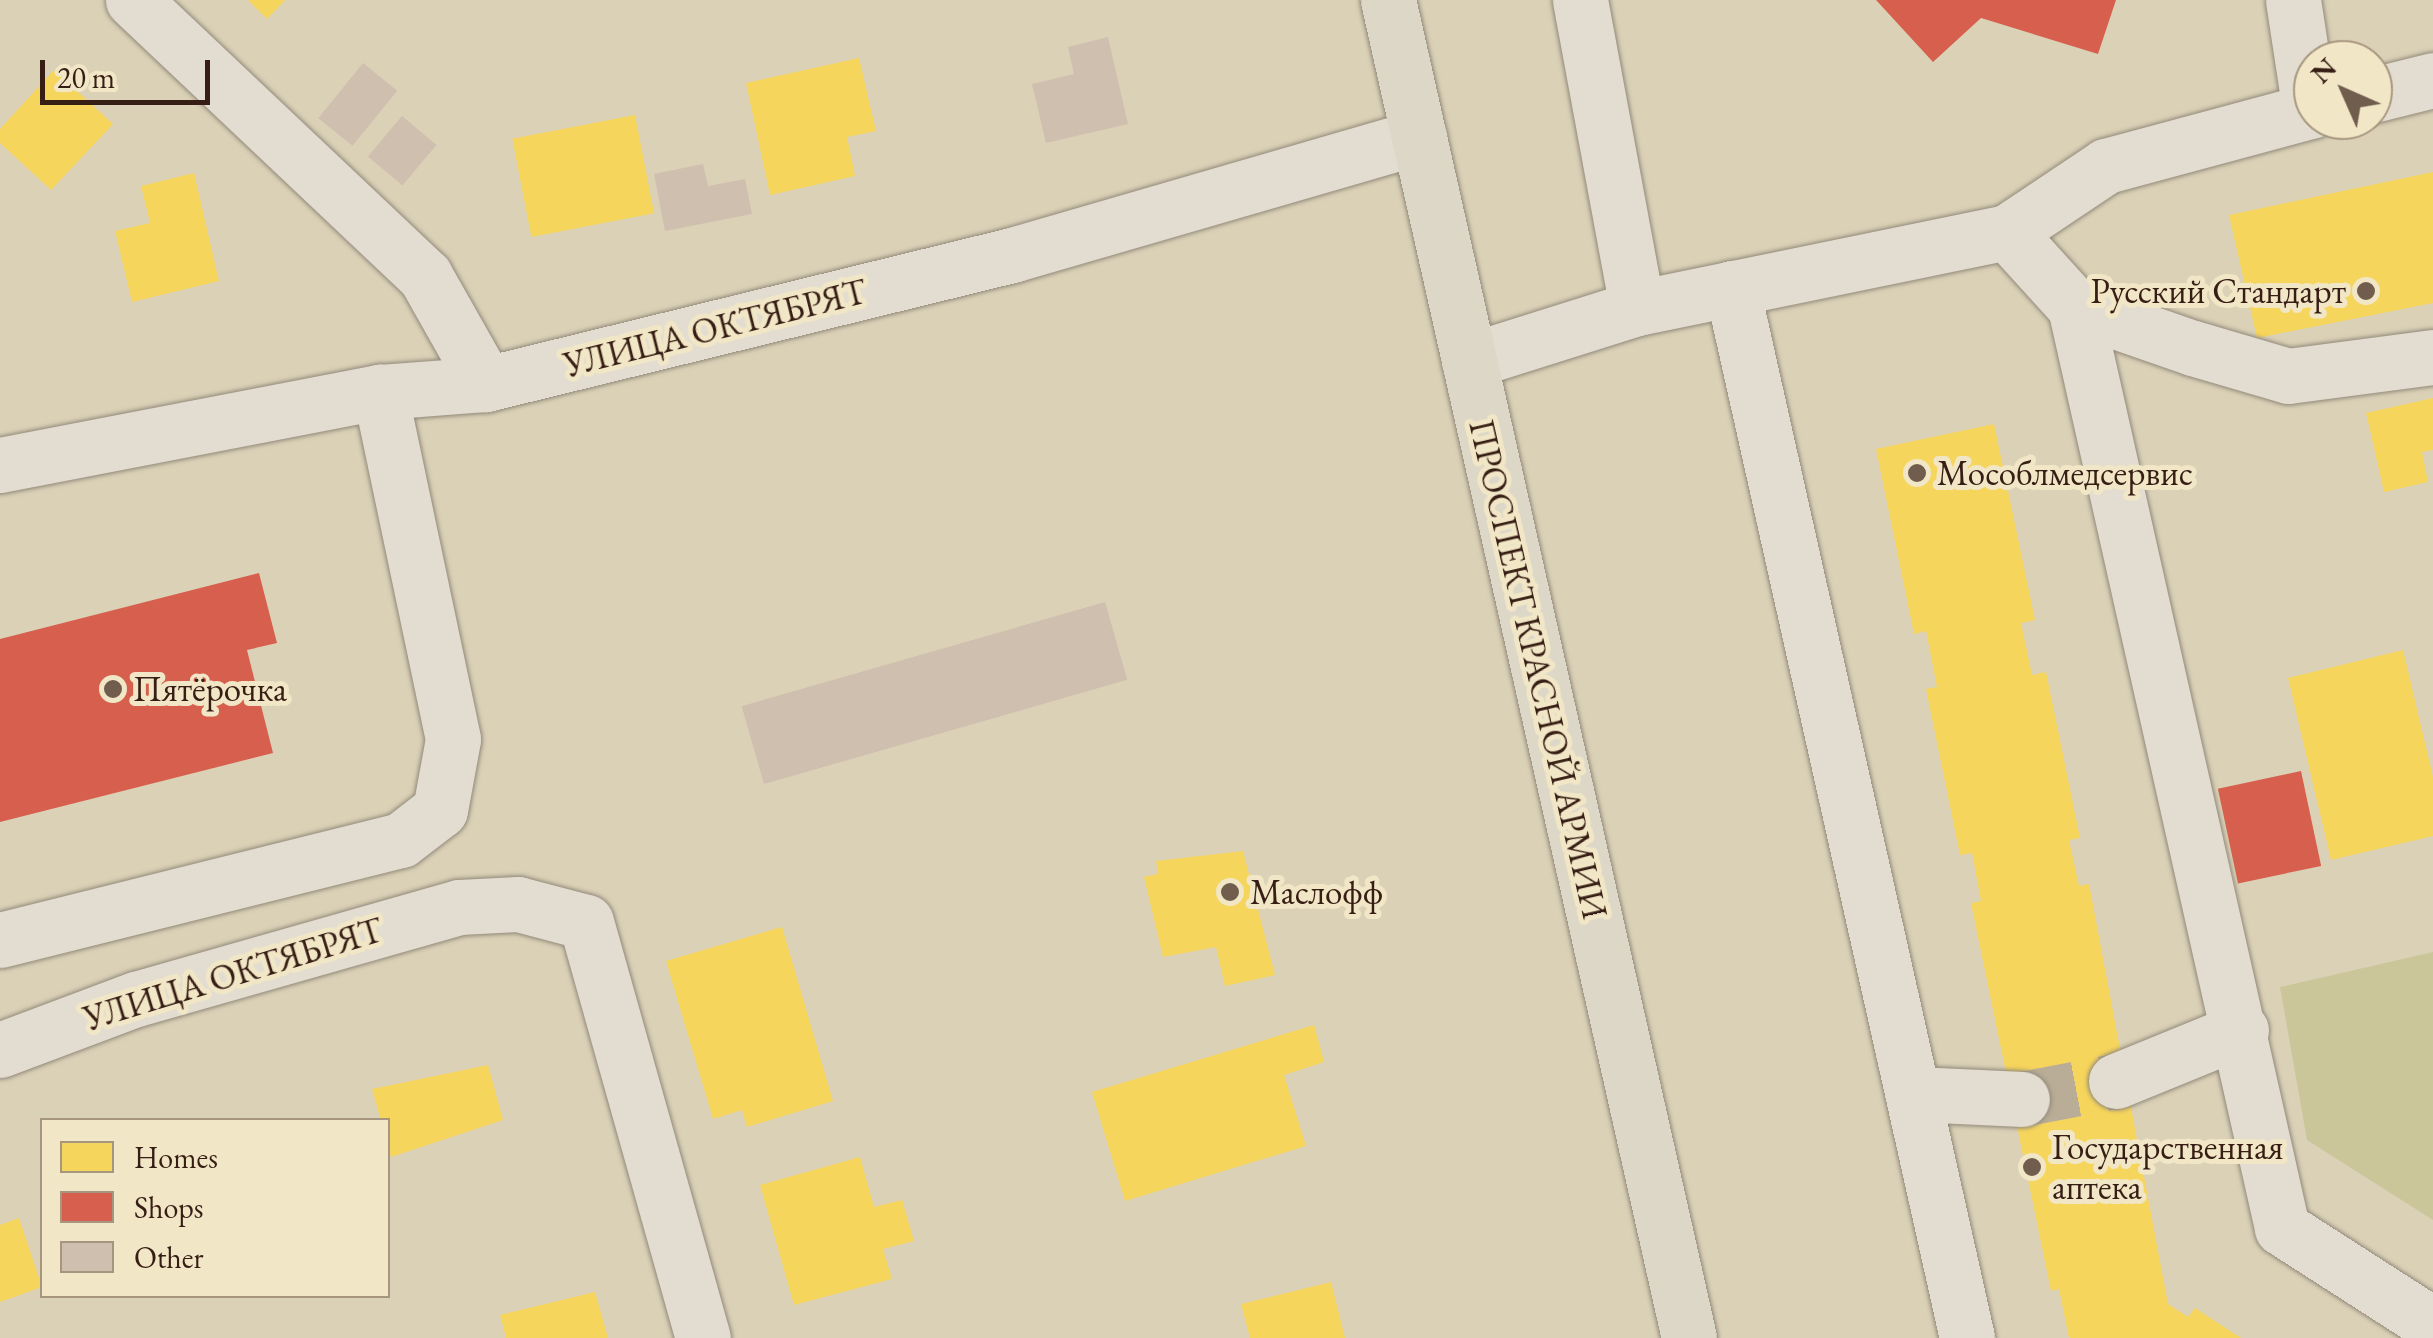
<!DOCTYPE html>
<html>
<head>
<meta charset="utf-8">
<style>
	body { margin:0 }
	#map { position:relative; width:2433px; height:1338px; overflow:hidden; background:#dbd1b7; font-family:"EB Garamond",serif }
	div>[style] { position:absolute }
	.green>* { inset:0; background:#cbc59a }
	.homes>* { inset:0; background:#f6d55c; transform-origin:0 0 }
	.shops>* { inset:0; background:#d6604d; transform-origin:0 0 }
	.building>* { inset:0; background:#cfbfaf; transform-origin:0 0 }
	.minor-tunnel>* { height:55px; margin-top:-27.5px; transform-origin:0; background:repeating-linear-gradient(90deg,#baad97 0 55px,transparent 0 83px) }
	.roads { filter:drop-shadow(0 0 2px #92897a) drop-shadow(0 0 2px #92897a) }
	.minor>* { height:55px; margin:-27.5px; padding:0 27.5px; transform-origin:27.5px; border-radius:27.5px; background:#e2ddd0 }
	.major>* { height:55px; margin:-27.5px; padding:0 27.5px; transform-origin:27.5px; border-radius:27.5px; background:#ddd7c8 }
	.dots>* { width:28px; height:28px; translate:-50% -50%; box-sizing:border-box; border:5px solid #f1e6c6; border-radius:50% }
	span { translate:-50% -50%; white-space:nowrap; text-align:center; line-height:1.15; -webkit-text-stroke:10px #f1e6c6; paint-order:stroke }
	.poi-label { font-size:35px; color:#371e15 }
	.right { translate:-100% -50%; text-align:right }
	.left { translate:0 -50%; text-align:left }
	.street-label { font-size:35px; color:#371e15 }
	.legend { position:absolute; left:40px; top:1118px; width:350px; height:180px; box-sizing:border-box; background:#f1e6c6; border:2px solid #a7967f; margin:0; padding:12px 18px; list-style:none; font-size:30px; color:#371e15 }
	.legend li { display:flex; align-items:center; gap:20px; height:50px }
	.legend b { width:50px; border:2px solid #a7967f }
	.north { position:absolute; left:2293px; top:40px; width:100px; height:100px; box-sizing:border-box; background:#f1e6c6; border:2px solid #a7967f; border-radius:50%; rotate:315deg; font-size:28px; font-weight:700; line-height:40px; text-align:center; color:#371e15 }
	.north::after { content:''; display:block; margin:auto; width:35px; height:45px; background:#705d4e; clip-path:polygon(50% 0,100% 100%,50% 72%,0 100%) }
	.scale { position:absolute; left:40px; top:60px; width:170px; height:45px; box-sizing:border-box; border:5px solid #371e15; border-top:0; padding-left:12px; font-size:30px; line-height:35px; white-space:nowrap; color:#371e15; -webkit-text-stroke:8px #f1e6c6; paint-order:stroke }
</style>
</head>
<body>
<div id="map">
	<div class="green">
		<div style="clip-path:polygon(2433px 952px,2433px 1220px,2307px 1140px,2280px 987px)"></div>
	</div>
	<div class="homes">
		<div style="clip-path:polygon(248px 0,285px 0,267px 19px)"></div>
		<div style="clip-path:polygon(859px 58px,876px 131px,847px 137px,855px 176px,770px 195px,746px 83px)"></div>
		<div style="clip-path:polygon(54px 70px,113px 124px,51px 190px,0 143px,0 129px)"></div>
		<div style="left:635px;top:115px;width:100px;height:125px;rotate:79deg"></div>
		<div style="clip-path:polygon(2433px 172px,2433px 303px,2257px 338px,2229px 215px)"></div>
		<div style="clip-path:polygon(194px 173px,219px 281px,132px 302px,115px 231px,150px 223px,141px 186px)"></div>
		<div style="clip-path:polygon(2433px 398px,2433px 450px,2422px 452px,2428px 482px,2384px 492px,2366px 413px)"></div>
		<div style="clip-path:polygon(1994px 424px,2035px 620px,2021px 623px,2032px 675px,2046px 672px,2080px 838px,2069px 840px,2079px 886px,2089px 884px,2168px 1304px,2188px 1317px,2195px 1308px,2241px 1338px,2069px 1338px,2059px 1289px,2051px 1291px,1971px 903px,1981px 901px,1972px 853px,1960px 855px,1926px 689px,1937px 687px,1926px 631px,1914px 634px,1876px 449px)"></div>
		<div style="clip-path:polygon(2403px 650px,2433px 777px,2433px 836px,2331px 860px,2288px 678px)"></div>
		<div style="clip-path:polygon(1243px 851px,1275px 975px,1225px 986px,1216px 947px,1163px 957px,1144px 877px,1158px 874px,1156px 861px)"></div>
		<div style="clip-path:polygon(782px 927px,833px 1101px,747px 1127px,742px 1110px,713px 1119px,666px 961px)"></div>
		<div style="clip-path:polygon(1314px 1025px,1324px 1062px,1284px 1075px,1306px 1146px,1125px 1201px,1092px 1092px)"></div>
		<div style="clip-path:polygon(488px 1065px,503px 1120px,391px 1157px,372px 1089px)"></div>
		<div style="clip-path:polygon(860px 1157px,874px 1207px,902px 1200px,914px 1241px,883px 1249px,892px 1279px,794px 1305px,760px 1185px)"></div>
		<div style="clip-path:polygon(19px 1218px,42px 1287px,0 1302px,0 1225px)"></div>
		<div style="clip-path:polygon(1331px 1282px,1345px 1338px,1250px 1338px,1241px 1304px)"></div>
		<div style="clip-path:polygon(595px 1292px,608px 1338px,506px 1338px,500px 1315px)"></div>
	</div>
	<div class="shops">
		<div style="clip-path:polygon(1876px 0,2116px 0,2098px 54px,1981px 18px,1933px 62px)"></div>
		<div style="clip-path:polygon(259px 573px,277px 643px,247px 650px,273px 753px,0 822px,0 639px)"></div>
		<div style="left:2301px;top:771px;width:97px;height:85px;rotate:78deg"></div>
	</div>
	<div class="building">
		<div style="clip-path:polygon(1108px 37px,1128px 124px,1046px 143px,1032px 84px,1074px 74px,1068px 47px)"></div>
		<div style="left:363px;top:63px;width:44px;height:71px;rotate:39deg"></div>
		<div style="left:402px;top:116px;width:45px;height:53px;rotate:40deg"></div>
		<div style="clip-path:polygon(703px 164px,708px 186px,745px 179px,752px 214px,665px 231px,654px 174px)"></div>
		<div style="left:1105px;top:602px;width:81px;height:378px;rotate:74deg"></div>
	</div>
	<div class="minor-tunnel">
		<div style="left:2022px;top:1099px;width:96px;rotate:-10.8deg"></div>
	</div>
	<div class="roads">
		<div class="minor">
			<div style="left:133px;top:0;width:402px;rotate:43.4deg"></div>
			<div style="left:425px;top:276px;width:124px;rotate:60.5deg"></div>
			<div style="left:1580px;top:0;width:313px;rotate:79.5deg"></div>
			<div style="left:2293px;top:0;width:112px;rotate:81.3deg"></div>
			<div style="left:2373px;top:95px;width:62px;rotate:-14deg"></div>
			<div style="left:2007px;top:232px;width:101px;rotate:47.8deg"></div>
			<div style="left:2075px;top:307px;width:125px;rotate:19.2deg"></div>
			<div style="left:2193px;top:348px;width:99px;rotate:16.4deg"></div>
			<div style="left:2288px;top:376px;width:146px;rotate:-7.5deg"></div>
			<div style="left:1732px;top:288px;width:1076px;rotate:77.38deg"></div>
			<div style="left:2075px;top:307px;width:944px;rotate:77.33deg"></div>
			<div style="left:2282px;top:1228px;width:179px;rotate:32.7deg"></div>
			<div style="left:1469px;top:361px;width:176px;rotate:-17.5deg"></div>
			<div style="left:1637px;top:308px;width:378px;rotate:-11.6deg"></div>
			<div style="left:2007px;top:232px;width:119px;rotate:-33.7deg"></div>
			<div style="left:2106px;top:166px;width:214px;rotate:-15.1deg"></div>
			<div style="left:0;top:465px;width:387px;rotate:-10.9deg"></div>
			<div style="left:380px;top:392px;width:106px;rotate:-4.3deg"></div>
			<div style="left:486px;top:384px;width:542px;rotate:-13.78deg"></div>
			<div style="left:1012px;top:255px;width:424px;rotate:-16.2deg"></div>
			<div style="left:0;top:940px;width:413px;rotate:-14deg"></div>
			<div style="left:401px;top:840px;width:49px;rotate:-37.6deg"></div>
			<div style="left:440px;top:810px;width:72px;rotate:-79.6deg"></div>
			<div style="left:453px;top:739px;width:355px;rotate:-101.9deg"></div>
			<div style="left:0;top:1050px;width:145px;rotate:-20.6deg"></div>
			<div style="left:136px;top:999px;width:336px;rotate:-15.9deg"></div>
			<div style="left:459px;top:907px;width:59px;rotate:-2.9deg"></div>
			<div style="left:518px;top:904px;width:70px;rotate:14.8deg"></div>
			<div style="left:586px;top:922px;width:432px;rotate:74.3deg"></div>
			<div style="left:2116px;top:1081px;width:135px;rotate:-22.2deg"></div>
			<div style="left:1916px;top:1094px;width:106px;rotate:2.7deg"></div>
		</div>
		<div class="major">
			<div style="left:1388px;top:0;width:1371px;rotate:77.32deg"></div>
		</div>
	</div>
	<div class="dots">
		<div style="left:2366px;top:291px;background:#705d4e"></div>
		<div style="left:1917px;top:473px;background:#705d4e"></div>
		<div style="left:113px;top:689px;background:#705d4e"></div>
		<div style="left:1230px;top:892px;background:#705d4e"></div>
		<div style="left:2032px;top:1167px;background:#705d4e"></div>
	</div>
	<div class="poi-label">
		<span class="right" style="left:2346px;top:291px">Русский Стандарт</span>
		<span class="left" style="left:1937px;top:473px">Мособлмедсервис</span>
		<span class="left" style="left:133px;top:689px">Пятёрочка</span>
		<span class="left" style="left:1250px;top:892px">Маслофф</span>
		<span class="left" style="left:2052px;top:1167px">Государственная<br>аптека</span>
	</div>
	<div class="street-label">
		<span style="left:715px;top:328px;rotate:-14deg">УЛИЦА ОКТЯБРЯТ</span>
		<span style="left:1538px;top:669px;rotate:77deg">ПРОСПЕКТ КРАСНОЙ АРМИИ</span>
		<span style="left:233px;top:974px;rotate:-17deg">УЛИЦА ОКТЯБРЯТ</span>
	</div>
	<ul class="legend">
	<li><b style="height:28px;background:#f6d55c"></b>Homes</li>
	<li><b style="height:28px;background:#d6604d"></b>Shops</li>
	<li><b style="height:28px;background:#cfbfaf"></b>Other</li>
	</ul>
	<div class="north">N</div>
	<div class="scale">20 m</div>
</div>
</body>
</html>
